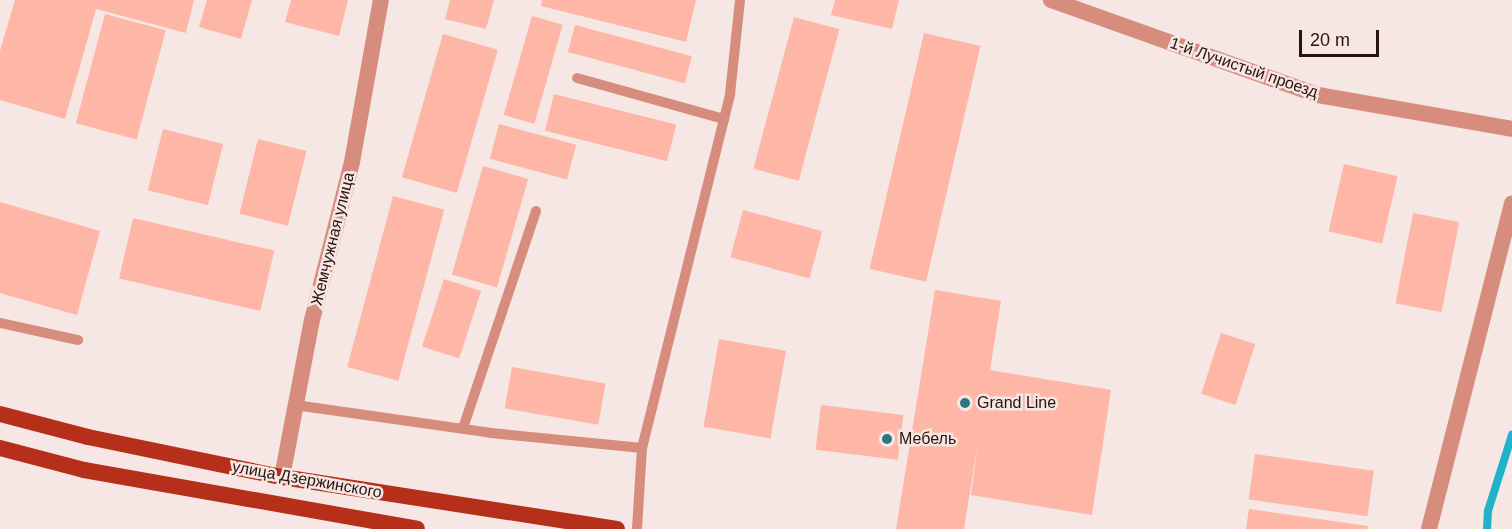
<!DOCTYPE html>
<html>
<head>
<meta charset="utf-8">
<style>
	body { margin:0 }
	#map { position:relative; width:1512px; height:529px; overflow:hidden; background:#f6e7e4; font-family:Helvetica,sans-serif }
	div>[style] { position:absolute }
	.stream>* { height:8px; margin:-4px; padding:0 4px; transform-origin:4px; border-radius:4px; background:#21b1c8 }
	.building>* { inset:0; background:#feb6a7; transform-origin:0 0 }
	.service>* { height:10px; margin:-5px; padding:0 5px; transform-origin:5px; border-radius:5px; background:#d68d7e }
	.minor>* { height:16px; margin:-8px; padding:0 8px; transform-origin:8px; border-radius:8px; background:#d68d7e }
	.primary>* { height:16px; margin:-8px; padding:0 8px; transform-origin:8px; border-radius:8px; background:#b52f1a }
	.dots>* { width:16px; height:16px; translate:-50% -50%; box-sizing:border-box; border:3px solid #f6e7e4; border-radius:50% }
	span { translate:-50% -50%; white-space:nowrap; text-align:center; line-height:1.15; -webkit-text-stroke:5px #f6e7e4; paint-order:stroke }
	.street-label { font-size:16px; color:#2a120d }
	.poi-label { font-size:16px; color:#2a120d }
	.left { translate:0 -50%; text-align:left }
	.scale { position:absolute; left:1299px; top:30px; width:80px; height:27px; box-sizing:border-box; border:3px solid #2a120d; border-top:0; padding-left:8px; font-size:18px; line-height:21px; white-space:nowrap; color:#2a120d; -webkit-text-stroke:4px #f6e7e4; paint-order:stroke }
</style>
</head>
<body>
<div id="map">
	<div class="stream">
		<div style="left:1487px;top:529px;width:18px;rotate:-87deg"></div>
		<div style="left:1488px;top:511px;width:80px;rotate:-72.5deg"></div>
	</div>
	<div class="building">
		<div style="clip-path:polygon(15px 0,194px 0,186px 33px,96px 9px,65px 119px,0 100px,0 51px)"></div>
		<div style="clip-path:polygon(207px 0,252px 0,241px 39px,199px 27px)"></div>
		<div style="clip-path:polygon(291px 0,348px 0,339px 36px,285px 22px)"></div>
		<div style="clip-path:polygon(450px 0,494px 0,486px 29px,445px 19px)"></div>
		<div style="clip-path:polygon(542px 0,696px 0,686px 42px,541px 6px)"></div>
		<div style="clip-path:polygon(835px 0,899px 0,892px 29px,831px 15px)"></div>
		<div style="left:105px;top:14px;width:63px;height:113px;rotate:15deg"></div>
		<div style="left:532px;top:16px;width:32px;height:103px;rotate:16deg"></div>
		<div style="left:794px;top:17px;width:47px;height:157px;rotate:15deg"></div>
		<div style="left:575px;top:25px;width:121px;height:28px;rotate:15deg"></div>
		<div style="left:924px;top:33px;width:58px;height:242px;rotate:13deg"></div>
		<div style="left:443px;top:34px;width:57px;height:149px;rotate:16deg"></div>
		<div style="left:554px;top:94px;width:126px;height:38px;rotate:14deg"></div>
		<div style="left:499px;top:124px;width:80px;height:36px;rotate:15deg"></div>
		<div style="left:163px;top:129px;width:62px;height:63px;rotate:14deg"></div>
		<div style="left:258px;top:139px;width:50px;height:77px;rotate:14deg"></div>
		<div style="left:1344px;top:164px;width:55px;height:69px;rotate:13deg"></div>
		<div style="left:483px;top:166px;width:47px;height:113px;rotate:16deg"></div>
		<div style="left:393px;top:196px;width:53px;height:177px;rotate:15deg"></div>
		<div style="clip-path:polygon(0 202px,100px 231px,77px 315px,0 293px)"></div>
		<div style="left:743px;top:210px;width:82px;height:49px;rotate:15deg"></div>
		<div style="left:1413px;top:213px;width:47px;height:92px;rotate:11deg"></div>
		<div style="left:133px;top:218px;width:145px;height:62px;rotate:13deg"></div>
		<div style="left:444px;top:279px;width:39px;height:71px;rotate:18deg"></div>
		<div style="clip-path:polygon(935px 290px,1001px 301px,990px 370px,1111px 390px,1092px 515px,971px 495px,978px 442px,964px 529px,896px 529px)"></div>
		<div style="left:1221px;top:333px;width:36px;height:64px;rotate:18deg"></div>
		<div style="left:719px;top:339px;width:68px;height:89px;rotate:10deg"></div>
		<div style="left:512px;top:367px;width:95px;height:42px;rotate:10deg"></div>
		<div style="left:821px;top:405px;width:83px;height:45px;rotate:7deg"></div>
		<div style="left:1255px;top:454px;width:120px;height:46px;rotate:8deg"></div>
		<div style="clip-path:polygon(1249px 509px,1368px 526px,1367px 529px,1246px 529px)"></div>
	</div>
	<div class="service">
		<div style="left:577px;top:78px;width:153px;rotate:15.6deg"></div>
		<div style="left:0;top:323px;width:80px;rotate:12.3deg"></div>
		<div style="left:295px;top:405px;width:198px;rotate:8.1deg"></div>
		<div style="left:491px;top:433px;width:152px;rotate:5.7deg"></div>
		<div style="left:642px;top:448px;width:365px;rotate:-76deg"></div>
		<div style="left:730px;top:94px;width:95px;rotate:-83.9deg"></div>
		<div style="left:463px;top:428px;width:229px;rotate:-71.4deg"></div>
		<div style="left:637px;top:529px;width:81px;rotate:-86.5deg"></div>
	</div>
	<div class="minor">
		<div style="left:1051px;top:0;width:283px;rotate:19.6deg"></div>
		<div style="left:1318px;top:95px;width:197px;rotate:9.9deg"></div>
		<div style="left:282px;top:477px;width:160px;rotate:-79.2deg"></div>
		<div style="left:312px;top:320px;width:163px;rotate:-75.8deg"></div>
		<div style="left:352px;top:162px;width:165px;rotate:-79.9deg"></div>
		<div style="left:1429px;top:529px;width:336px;rotate:-75.7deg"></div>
	</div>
	<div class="primary">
		<div style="left:0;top:414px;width:91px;rotate:14.6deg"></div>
		<div style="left:88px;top:437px;width:198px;rotate:11.7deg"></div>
		<div style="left:282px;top:477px;width:339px;rotate:8.8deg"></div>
		<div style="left:0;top:448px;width:87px;rotate:14.7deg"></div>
		<div style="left:84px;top:470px;width:338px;rotate:10deg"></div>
	</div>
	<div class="dots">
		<div style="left:965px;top:403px;background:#2f7582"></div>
		<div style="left:887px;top:439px;background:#2f7582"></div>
	</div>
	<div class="street-label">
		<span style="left:1244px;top:68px;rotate:19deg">1-й Лучистый проезд</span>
		<span style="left:333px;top:239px;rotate:-76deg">Жемчужная улица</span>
		<span style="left:307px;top:480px;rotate:10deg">улица Дзержинского</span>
	</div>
	<div class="poi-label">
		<span class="left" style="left:977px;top:403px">Grand Line</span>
		<span class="left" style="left:899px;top:439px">Мебель</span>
	</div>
	<div class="scale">20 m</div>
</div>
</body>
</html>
